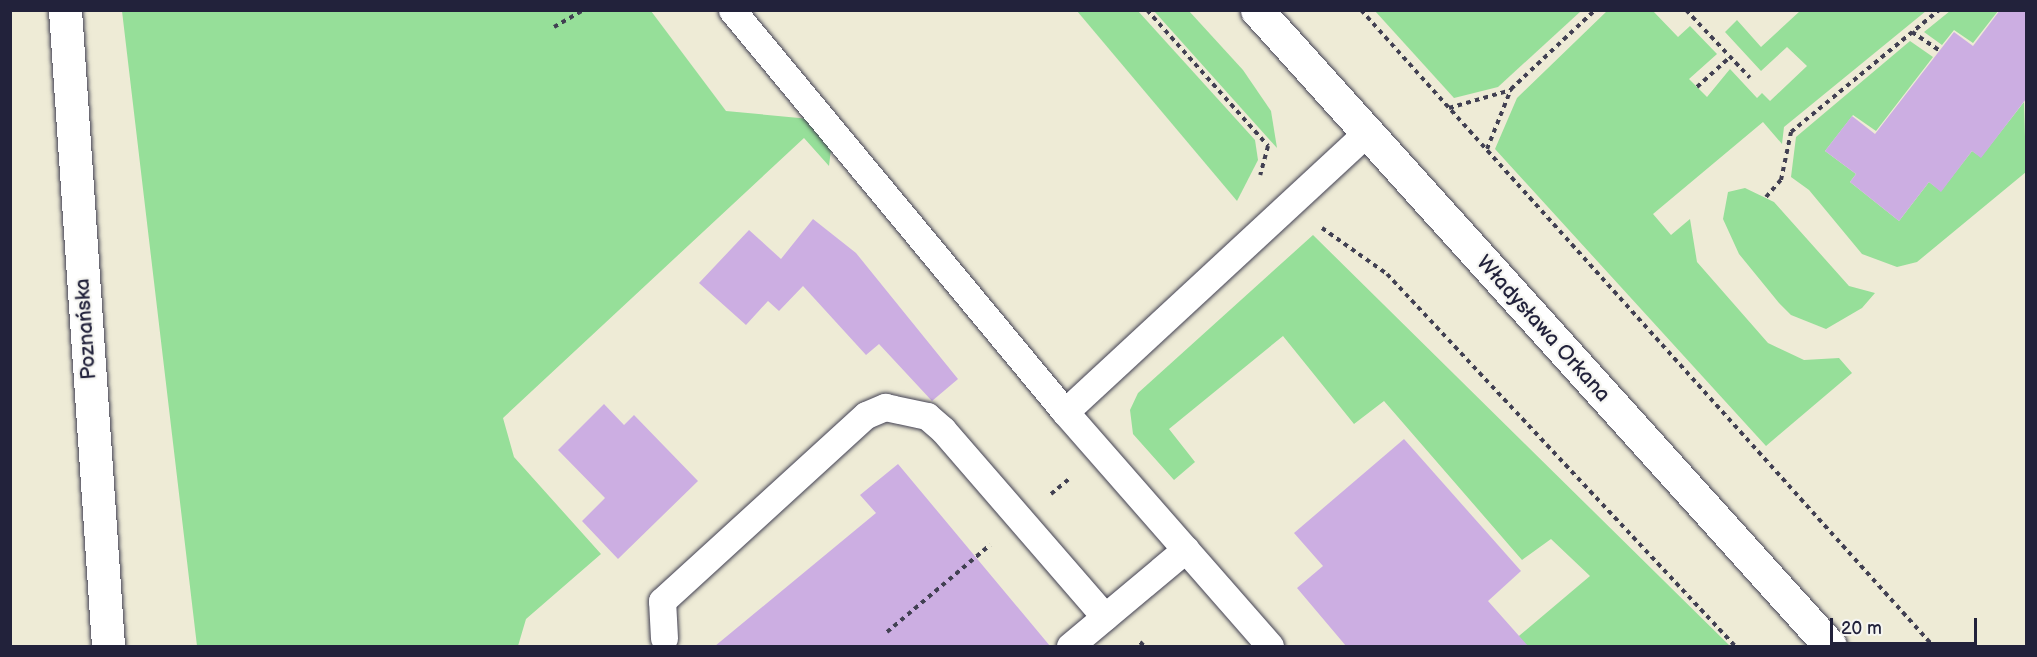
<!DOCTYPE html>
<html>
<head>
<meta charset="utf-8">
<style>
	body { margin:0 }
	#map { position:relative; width:2037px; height:657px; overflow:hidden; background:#eeebd6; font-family:"Balsamiq Sans",sans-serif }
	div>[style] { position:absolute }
	.green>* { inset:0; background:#96df99 }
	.building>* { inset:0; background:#ccaee2 }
	.path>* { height:4px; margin-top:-2px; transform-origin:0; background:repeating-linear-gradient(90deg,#414052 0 4.5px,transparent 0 9px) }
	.roads { filter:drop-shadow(0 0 2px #414052) drop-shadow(0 0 2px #414052) }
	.service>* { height:27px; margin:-13.5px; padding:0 13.5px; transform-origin:13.5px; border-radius:13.5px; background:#fff }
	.minor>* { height:33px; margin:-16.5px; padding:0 16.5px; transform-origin:16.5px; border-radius:16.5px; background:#fff }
	.tertiary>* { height:33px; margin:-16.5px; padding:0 16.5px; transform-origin:16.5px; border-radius:16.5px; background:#fff }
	span { translate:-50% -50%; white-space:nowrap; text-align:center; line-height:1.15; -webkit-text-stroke:4.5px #f6f6f2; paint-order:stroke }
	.street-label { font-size:21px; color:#22223b }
	.frame { position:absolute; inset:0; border:12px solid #22223b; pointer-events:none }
	.scale { position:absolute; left:1830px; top:618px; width:147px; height:27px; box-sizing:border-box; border:3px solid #22223b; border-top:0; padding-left:8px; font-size:18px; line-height:21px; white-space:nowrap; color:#22223b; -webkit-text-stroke:4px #f6f6f2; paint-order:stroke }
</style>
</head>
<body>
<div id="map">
	<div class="green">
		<div style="clip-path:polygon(122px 11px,651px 11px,726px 111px,810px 119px,832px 141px,829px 166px,804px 138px,503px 418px,514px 457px,601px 554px,526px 619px,518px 646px,197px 646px)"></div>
		<div style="clip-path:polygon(1077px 11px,1138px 11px,1255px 140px,1258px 160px,1237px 201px)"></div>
		<div style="clip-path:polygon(1154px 11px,1189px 11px,1243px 70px,1271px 111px,1277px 148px)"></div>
		<div style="clip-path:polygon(1375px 11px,1581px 11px,1498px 87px,1454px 98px)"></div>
		<div style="clip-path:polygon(1607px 11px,1653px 11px,1678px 37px,1690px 26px,1717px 54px,1689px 79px,1707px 97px,1730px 69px,1757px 98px,1762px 93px,1770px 101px,1807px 66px,1787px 47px,1761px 71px,1725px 32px,1737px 20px,1761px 47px,1800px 11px,1926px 11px,1784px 127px,1782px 144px,1763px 122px,1653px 214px,1671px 235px,1690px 219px,1697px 262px,1768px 343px,1804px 360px,1839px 358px,1852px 373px,1766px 446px,1495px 149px,1517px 98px)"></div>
		<div style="clip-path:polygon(1950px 11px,1950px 10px,1998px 11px,1973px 43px,1954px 30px,1942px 45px,1924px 32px)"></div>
		<div style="clip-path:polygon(1910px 41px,1933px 57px,1876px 131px,1853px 115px,1825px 151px,1856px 174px,1850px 182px,1899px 221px,1929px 182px,1941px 191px,1972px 151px,1981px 157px,2024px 102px,2026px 172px,1917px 262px,1897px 267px,1862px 254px,1809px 190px,1791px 177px,1796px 137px)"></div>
		<div style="clip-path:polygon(1745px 188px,1774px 202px,1849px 286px,1875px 293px,1862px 308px,1826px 329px,1791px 315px,1779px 303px,1739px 254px,1723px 219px,1728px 192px)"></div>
		<div style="clip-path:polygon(1313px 235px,1730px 646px,1507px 646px,1590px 576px,1551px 539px,1522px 560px,1384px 401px,1354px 424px,1283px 336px,1169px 429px,1195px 462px,1174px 480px,1133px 434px,1130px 410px,1138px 393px)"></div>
	</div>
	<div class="building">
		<div style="clip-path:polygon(2000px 10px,2026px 10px,2026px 99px,1981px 158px,1972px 151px,1941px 192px,1929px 182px,1899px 221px,1850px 182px,1856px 174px,1825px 151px,1852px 116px,1875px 134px,1954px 32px,1973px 46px)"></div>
		<div style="clip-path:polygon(813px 219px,856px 253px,958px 379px,932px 401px,879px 344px,866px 355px,803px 286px,779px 311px,768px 301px,746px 325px,699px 283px,749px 230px,781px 259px)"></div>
		<div style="clip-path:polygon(604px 404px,624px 425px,634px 415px,698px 481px,618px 559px,582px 521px,605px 498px,558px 450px)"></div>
		<div style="clip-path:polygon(1404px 439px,1521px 571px,1488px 601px,1528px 646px,1346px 646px,1297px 588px,1323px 566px,1294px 533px)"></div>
		<div style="clip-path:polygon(898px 464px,1050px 646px,715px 646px,876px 513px,860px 495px)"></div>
	</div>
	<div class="path">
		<div style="left:1147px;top:10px;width:182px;rotate:48.3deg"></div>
		<div style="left:1268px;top:146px;width:30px;rotate:105deg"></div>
		<div style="left:1361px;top:10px;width:855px;rotate:48.03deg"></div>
		<div style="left:1686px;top:10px;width:93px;rotate:46.7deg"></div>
		<div style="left:554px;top:27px;width:34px;rotate:-30deg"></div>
		<div style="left:1912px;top:32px;width:34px;rotate:34deg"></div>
		<div style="left:1697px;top:87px;width:45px;rotate:-42.3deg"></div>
		<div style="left:1449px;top:108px;width:65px;rotate:-16.2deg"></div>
		<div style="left:1487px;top:149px;width:65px;rotate:-68.2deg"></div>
		<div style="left:1511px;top:89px;width:115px;rotate:-43.2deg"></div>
		<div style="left:1766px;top:197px;width:23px;rotate:-49deg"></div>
		<div style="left:1781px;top:180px;width:49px;rotate:-78.2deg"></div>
		<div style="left:1791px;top:132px;width:192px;rotate:-39.5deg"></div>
		<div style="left:1322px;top:228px;width:80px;rotate:35.3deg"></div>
		<div style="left:1387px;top:274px;width:509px;rotate:46.91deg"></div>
		<div style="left:1051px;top:494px;width:25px;rotate:-40deg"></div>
		<div style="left:887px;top:632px;width:135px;rotate:-40.2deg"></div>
		<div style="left:1140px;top:642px;width:6px;rotate:45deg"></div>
	</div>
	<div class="roads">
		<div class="service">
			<div style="left:732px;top:10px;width:522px;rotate:50.36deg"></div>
			<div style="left:664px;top:638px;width:37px;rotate:-93deg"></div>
			<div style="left:662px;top:601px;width:276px;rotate:-42.4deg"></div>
			<div style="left:866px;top:415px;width:21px;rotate:-23deg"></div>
			<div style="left:885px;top:407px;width:43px;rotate:12.1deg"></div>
			<div style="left:927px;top:416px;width:21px;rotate:41deg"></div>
			<div style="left:943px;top:430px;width:247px;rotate:49.1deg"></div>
			<div style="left:1070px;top:646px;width:151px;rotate:-39.9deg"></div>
			<div style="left:1270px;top:646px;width:311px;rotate:-131.2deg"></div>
			<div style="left:1065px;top:412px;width:410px;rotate:-42.8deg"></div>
		</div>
		<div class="minor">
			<div style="left:65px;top:10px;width:637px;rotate:86.13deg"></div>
		</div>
		<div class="tertiary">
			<div style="left:1257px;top:10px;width:856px;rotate:47.98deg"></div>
		</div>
	</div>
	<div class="street-label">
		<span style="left:86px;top:329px;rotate:-94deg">Poznańska</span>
		<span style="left:1543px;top:329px;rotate:48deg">Władysława Orkana</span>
	</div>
	<div class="frame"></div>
	<div class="scale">20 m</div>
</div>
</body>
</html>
